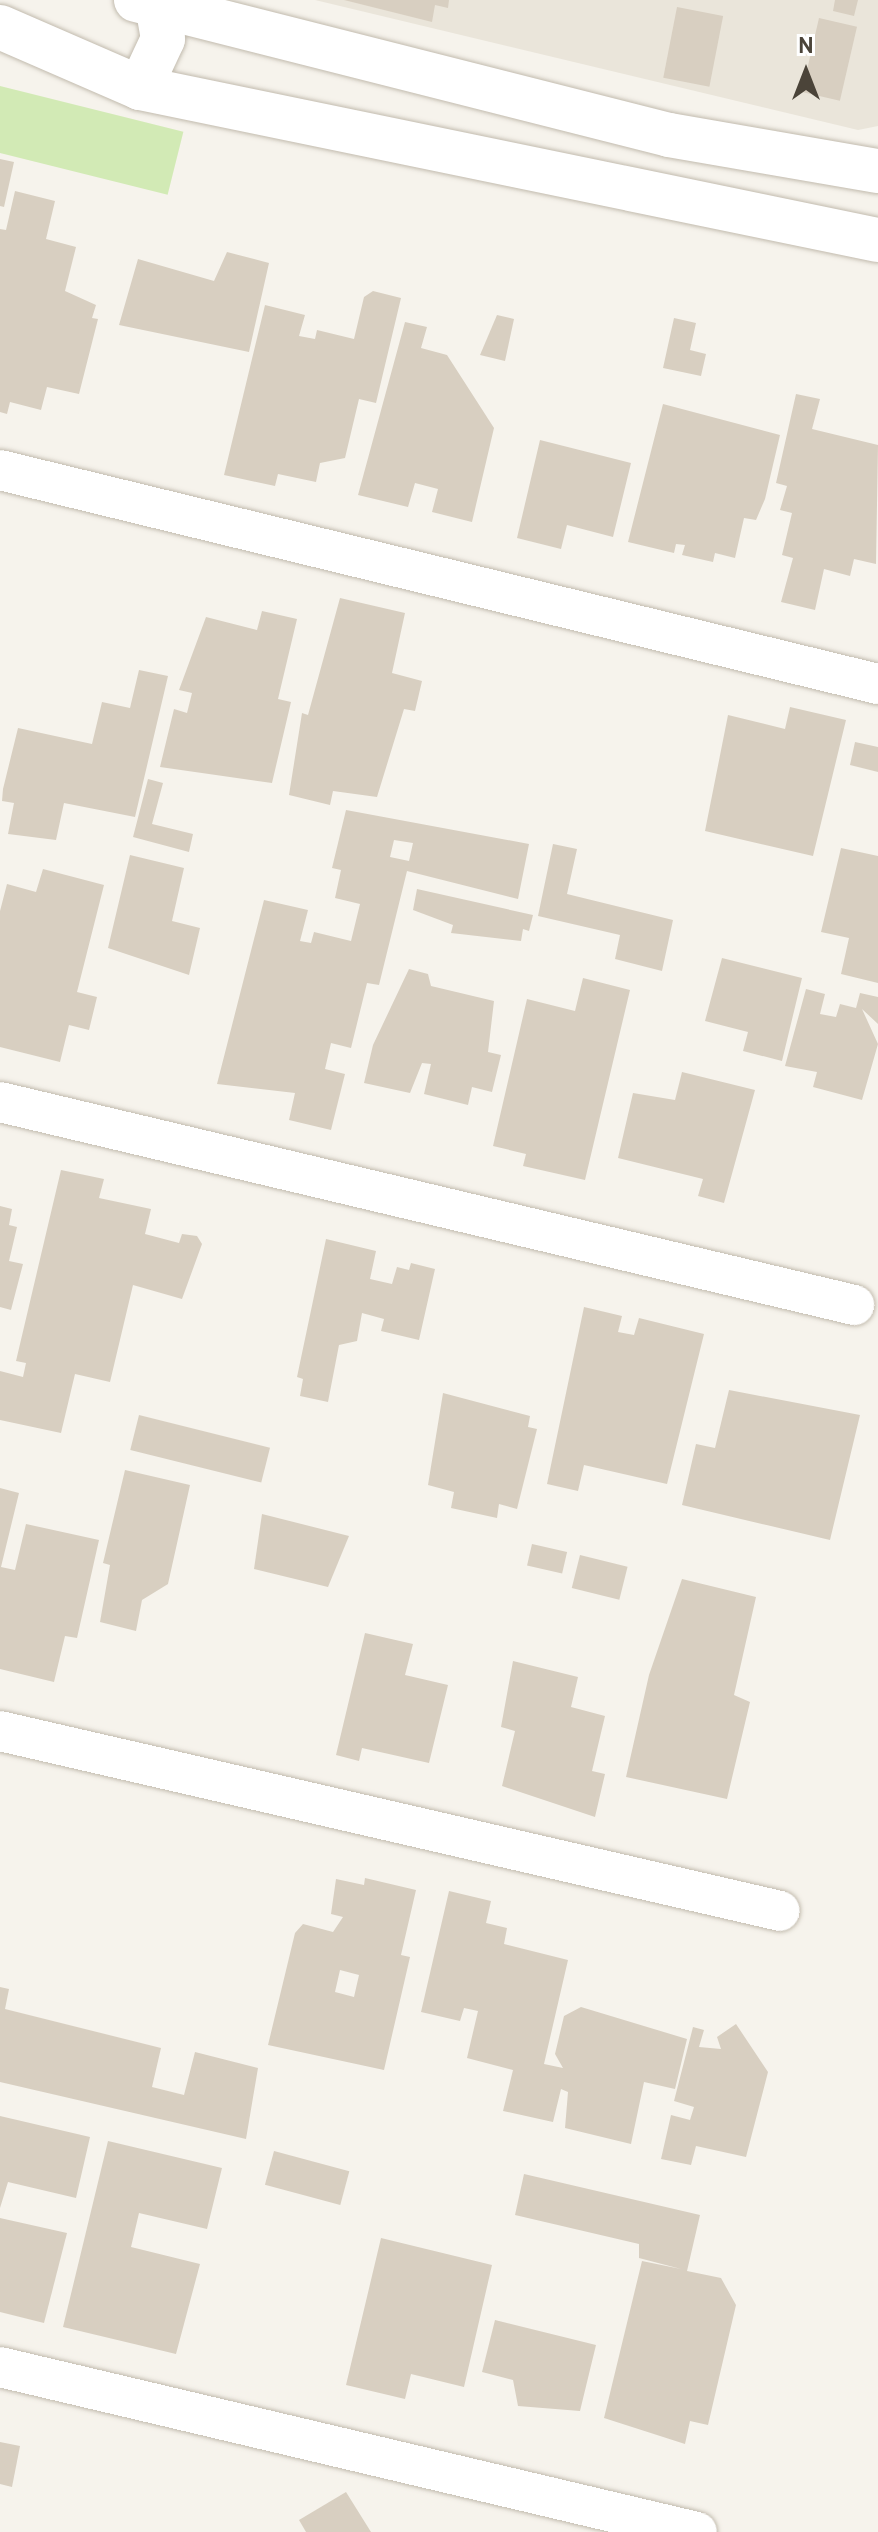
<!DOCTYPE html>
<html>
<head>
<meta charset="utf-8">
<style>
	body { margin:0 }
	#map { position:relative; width:878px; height:2532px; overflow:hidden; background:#f6f3ec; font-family:Overpass,sans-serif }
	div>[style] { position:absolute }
	.residential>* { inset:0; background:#eae5da }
	.green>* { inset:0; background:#d2eab5; transform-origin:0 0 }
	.building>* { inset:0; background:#d8cfc1; transform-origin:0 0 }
	.roads { filter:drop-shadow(0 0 2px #c2bbae) drop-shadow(0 0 2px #c2bbae) }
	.minor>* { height:40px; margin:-20px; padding:0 20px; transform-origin:20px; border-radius:20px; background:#fff }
	.tertiary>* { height:44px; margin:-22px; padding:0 22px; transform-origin:22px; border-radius:22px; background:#fff }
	span { translate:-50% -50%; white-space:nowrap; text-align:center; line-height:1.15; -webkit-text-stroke:8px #fff; paint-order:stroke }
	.north { position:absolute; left:766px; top:32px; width:80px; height:80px; -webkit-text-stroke:6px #fff; paint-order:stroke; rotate:0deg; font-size:22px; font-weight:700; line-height:32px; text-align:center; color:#4b4439 }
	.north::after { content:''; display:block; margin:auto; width:28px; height:36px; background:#4b4439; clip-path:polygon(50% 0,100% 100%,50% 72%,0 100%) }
</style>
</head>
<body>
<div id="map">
	<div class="residential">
		<div style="clip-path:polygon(315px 0,878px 0,878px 126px,858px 130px)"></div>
	</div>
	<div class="green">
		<div style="left:0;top:86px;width:189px;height:65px;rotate:14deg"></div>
	</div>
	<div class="building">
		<div style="clip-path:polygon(344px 0,449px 0,448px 8px,435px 5px,432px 22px)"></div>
		<div style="clip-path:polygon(835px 0,858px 0,854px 16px,833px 11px)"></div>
		<div style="left:677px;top:7px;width:47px;height:72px;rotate:11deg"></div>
		<div style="left:819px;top:18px;width:39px;height:76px;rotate:13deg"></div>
		<div style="clip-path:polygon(0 159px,14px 162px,4px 207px,0 206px)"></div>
		<div style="clip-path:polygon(15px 191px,55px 201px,46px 239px,76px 247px,65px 291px,96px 305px,92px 318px,98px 319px,79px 394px,47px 387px,41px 410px,10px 402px,7px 414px,0 412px,0 229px,6px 230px)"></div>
		<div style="clip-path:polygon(227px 252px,269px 263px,249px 352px,119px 325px,138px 259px,214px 281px)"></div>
		<div style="clip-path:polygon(373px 291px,401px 298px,376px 403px,359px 399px,345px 458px,320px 463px,316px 482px,278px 474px,275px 486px,224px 475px,265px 305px,305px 315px,299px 336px,315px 339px,317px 330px,354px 339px,364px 297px)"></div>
		<div style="clip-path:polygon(497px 315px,514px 319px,505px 361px,480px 355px)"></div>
		<div style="clip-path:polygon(674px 318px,696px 323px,690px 350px,706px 354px,701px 376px,663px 368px)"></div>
		<div style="clip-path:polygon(405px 322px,427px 327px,421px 348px,447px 355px,494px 428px,472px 522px,432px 512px,438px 489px,415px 483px,408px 507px,358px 495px)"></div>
		<div style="clip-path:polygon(796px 394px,820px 399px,812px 429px,878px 445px,876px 564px,854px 559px,850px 576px,824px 569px,815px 610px,781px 602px,793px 558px,782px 555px,792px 513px,780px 510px,787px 486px,776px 483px)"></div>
		<div style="clip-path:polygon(663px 404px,780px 435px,765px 499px,756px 520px,744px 518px,735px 558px,715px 553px,713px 562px,682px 555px,685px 545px,676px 544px,674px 553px,628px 542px)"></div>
		<div style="clip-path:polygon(540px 440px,631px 463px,613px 537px,567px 525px,561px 549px,517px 538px)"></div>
		<div style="clip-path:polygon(340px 598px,405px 613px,392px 673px,422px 681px,415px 711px,404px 709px,377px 797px,333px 791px,330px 805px,289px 795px,302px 713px,308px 715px)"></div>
		<div style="clip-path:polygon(262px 611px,297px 619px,278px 699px,291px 702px,272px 783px,160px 767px,174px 709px,187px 713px,192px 693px,179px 690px,206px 617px,257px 630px)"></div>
		<div style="clip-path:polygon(139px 670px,168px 676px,135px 817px,64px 803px,56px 840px,8px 834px,14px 803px,2px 801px,3px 789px,18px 728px,92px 744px,102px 702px,130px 708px)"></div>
		<div style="clip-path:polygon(790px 707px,846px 720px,813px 856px,705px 831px,728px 715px,785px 729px)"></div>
		<div style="clip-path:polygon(855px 742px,878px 747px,878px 772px,850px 765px)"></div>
		<div style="clip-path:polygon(148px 779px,163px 783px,152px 824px,193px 834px,189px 852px,133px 837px)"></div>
		<div style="clip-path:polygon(evenodd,346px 810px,529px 844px,518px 899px,407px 871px,379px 985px,367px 983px,351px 1048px,331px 1043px,325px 1069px,345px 1074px,331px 1130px,289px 1120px,295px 1093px,217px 1084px,264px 900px,308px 910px,300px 941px,311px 943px,314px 932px,351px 941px,360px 904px,335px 898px,341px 870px,332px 868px,346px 810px,394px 840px,413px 843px,409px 861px,390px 857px,394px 840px)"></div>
		<div style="clip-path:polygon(553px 844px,577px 849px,567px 894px,673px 920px,662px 971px,615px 959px,620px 935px,538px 916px)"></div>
		<div style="clip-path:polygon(841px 848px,878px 856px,878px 983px,841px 974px,849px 938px,821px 932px)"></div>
		<div style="clip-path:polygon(130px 855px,184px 868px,172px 921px,200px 928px,189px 975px,108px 948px)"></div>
		<div style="clip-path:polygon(43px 869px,104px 885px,77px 992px,97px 997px,89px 1030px,69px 1025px,60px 1062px,0 1047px,0 911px,7px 884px,36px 892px)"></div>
		<div style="clip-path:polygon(417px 889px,533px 915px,529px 931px,523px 929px,521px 941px,451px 933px,453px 925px,413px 910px)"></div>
		<div style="clip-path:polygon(722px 958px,802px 978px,782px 1061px,743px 1051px,748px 1032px,705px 1021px)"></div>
		<div style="clip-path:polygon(409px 969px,428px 974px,431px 986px,494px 1001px,488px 1052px,501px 1055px,492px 1092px,472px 1087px,468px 1105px,424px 1094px,431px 1064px,422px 1063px,410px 1093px,364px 1083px,373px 1045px)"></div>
		<div style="clip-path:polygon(583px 978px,630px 990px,585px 1180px,523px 1166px,526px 1154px,493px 1146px,527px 999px,575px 1011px)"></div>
		<div style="clip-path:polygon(806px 989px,825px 994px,820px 1014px,836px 1017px,840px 1004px,856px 1008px,860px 993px,878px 997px,878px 1024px,862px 1009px,878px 1044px,862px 1100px,813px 1087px,817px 1072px,785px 1066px)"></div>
		<div style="clip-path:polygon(682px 1072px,755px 1090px,724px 1203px,698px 1196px,703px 1179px,618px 1158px,633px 1093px,675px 1100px)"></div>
		<div style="clip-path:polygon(61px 1170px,104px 1179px,99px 1198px,151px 1209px,145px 1234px,179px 1243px,182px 1234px,197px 1236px,202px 1244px,182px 1299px,133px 1285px,110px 1382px,75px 1374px,61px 1433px,0 1420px,0 1371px,23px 1377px,26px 1363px,16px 1361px)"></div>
		<div style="clip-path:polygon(0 1206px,12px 1209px,9px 1225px,17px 1227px,9px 1261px,23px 1264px,11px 1310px,0 1307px)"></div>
		<div style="clip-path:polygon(326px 1239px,376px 1251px,370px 1279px,392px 1284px,397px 1267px,409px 1270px,411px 1263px,435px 1269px,419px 1340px,381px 1331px,384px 1319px,362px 1313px,357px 1341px,339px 1345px,328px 1402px,300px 1396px,303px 1379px,297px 1377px)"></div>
		<div style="clip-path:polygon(584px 1307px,622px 1316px,618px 1332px,634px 1335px,639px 1318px,704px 1334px,667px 1484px,584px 1465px,578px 1491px,547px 1484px)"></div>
		<div style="clip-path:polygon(729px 1390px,860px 1415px,830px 1540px,682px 1505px,696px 1444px,715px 1448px)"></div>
		<div style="clip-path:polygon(443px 1393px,530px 1416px,528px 1427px,537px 1429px,517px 1509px,499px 1504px,497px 1518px,451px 1508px,454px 1492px,428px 1485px)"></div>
		<div style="left:139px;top:1415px;width:135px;height:36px;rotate:14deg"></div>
		<div style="clip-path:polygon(125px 1470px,190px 1485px,168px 1584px,142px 1600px,136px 1631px,100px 1622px,110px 1565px,103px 1563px)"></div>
		<div style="clip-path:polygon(0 1488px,19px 1493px,1px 1567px,15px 1570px,26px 1524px,99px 1540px,77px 1638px,65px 1636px,54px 1682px,0 1669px)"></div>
		<div style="clip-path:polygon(262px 1514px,349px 1536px,328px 1587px,254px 1569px)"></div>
		<div style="left:532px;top:1544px;width:36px;height:22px;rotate:13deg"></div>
		<div style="left:580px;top:1555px;width:49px;height:34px;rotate:14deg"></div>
		<div style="clip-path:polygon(682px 1579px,756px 1597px,734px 1695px,750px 1702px,727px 1799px,626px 1777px,649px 1675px)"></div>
		<div style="clip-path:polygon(365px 1633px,413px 1644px,405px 1675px,448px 1685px,429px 1763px,362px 1748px,359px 1761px,336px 1755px)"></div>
		<div style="clip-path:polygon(513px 1661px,578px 1677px,571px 1707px,605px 1716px,592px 1771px,605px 1774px,595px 1817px,502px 1786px,515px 1731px,501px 1727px)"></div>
		<div style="clip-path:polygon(evenodd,365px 1878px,416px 1890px,401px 1955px,410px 1957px,384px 2070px,268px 2045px,295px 1933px,303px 1924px,333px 1932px,343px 1917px,331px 1914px,336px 1879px,364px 1885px,365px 1878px,340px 1970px,359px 1975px,354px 1997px,335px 1992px,340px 1970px)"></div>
		<div style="clip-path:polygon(449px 1891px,491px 1901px,486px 1923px,507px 1928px,504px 1944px,568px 1960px,544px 2064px,563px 2068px,555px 2054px,564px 2016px,581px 2007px,687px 2039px,675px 2089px,644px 2082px,631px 2144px,565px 2128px,568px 2092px,561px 2089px,553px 2122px,503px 2111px,513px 2070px,467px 2058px,478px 2011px,464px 2008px,460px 2021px,421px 2012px)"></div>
		<div style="clip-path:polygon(0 1987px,9px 1989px,5px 2009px,161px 2048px,152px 2087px,184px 2095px,195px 2052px,258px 2068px,246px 2139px,0 2082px)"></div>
		<div style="clip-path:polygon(736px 2024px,768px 2072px,746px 2157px,696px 2146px,691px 2165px,661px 2159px,671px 2115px,690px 2120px,694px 2107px,674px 2101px,693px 2027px,704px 2030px,699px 2047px,721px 2049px,717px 2037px)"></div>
		<div style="clip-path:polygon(0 2116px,90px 2137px,76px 2198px,8px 2182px,0 2208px)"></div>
		<div style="clip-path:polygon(108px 2141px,222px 2168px,207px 2229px,139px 2213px,131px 2247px,200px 2264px,176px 2354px,63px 2327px)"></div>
		<div style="left:274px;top:2151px;width:78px;height:35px;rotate:15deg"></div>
		<div style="clip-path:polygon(524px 2174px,700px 2215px,687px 2271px,721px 2278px,736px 2305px,708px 2425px,690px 2421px,685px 2444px,604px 2418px,642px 2261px,681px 2269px,639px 2258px,639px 2244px,515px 2215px)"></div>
		<div style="clip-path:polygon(0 2218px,67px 2233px,44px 2323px,0 2312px)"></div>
		<div style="clip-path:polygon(381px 2238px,492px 2265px,464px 2387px,411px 2374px,405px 2399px,346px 2385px)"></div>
		<div style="clip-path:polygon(495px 2320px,596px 2345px,580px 2411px,518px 2406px,513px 2380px,482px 2372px)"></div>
		<div style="clip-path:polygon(0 2442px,20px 2446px,12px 2487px,0 2484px)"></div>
		<div style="clip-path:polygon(346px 2492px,371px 2532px,306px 2532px,299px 2520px)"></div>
	</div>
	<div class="roads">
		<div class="minor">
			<div style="left:0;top:470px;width:904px;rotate:13.7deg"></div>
			<div style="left:0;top:1102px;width:878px;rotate:13.37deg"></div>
			<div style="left:0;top:1731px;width:800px;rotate:12.99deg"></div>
			<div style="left:0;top:2367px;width:716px;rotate:13.32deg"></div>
		</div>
		<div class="tertiary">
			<div style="left:136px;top:0;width:550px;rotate:14.21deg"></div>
			<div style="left:669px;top:135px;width:212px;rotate:9.8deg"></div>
			<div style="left:0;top:27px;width:153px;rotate:23.5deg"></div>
			<div style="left:140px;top:88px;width:753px;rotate:11.64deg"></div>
			<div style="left:140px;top:88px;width:54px;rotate:-64.9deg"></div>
			<div style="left:163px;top:39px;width:35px;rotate:-100deg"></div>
		</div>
	</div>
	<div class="north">N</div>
</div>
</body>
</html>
